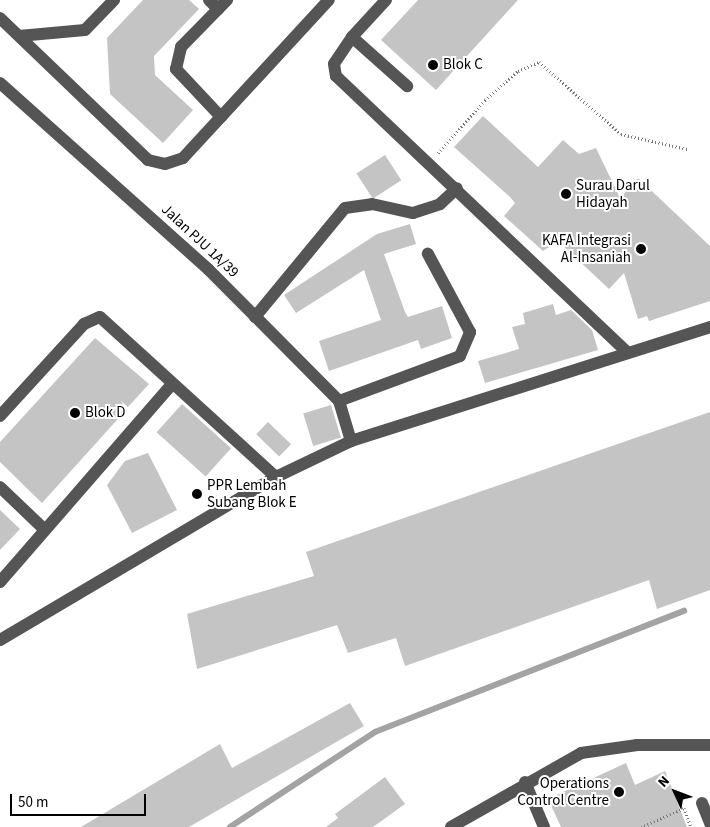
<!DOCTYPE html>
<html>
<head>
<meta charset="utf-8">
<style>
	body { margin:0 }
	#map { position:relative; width:710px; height:827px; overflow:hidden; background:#fff; font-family:"Source Sans 3",sans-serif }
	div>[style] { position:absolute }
	.stream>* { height:5.5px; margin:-2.75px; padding:0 2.75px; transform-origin:2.75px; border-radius:2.75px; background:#a3a3a3 }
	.building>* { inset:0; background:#c4c4c4; transform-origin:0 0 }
	.path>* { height:3px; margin-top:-1.5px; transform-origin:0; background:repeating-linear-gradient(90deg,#777 0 1px,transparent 0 3.5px) }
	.minor>* { height:12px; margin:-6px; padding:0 6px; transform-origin:6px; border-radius:6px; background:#555 }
	.dots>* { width:14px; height:14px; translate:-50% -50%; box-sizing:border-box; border:2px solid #fff; border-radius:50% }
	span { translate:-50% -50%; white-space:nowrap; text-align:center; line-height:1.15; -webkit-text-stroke:4px #fff; paint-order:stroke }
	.poi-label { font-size:15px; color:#000 }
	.left { translate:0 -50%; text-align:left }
	.right { translate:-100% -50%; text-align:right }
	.street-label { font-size:15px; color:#000 }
	.north { position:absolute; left:650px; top:767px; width:50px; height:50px; -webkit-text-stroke:4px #fff; paint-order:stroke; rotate:313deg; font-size:14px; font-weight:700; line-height:20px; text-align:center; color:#000 }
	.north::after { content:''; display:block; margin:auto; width:18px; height:22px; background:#000; clip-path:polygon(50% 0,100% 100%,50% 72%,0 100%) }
	.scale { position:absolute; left:10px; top:794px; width:136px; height:22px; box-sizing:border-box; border:2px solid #000; border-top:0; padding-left:6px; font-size:15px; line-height:18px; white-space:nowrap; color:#000; -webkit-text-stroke:4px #fff; paint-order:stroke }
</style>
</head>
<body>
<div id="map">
	<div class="stream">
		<div style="left:230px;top:827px;width:173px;rotate:-33.2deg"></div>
		<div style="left:375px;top:732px;width:332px;rotate:-21.4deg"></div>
	</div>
	<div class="building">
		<div style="clip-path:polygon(143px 0,189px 0,199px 9px,154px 56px,155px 75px,193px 110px,163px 143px,110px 94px,107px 38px)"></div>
		<div style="clip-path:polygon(418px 0,518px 0,436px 90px,381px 40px)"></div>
		<div style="clip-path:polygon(483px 116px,538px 167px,563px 140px,579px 154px,596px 148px,620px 198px,638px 178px,710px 246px,710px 301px,649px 321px,647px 316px,638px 319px,624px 273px,609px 289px,558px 241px,543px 251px,504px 216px,515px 203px,510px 197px,454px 147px)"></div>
		<div style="left:385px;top:155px;width:30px;height:34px;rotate:57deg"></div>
		<div style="clip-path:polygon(410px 224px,416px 244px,384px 254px,405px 312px,408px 317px,442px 306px,452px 338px,421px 349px,418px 340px,329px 371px,319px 341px,381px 320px,364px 270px,296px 313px,284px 295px,377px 234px)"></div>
		<div style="clip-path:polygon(553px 304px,556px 315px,571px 310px,592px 330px,598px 350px,485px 383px,478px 361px,519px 349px,512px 327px,525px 324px,523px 313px)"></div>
		<div style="clip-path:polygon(95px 338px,149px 384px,128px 407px,121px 401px,126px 410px,42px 503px,0 462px,0 442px)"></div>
		<div style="left:182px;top:404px;width:66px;height:38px;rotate:42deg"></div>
		<div style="left:331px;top:405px;width:34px;height:29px;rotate:73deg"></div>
		<div style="clip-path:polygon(710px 412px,710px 590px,657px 609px,649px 580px,405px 666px,396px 638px,348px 653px,337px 625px,197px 669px,187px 614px,314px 576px,306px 552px)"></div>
		<div style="left:268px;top:422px;width:32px;height:17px;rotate:44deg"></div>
		<div style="clip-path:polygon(148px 453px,177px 510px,132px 533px,107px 485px,125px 461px)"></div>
		<div style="clip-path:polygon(0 510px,20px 529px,0 550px)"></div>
		<div style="clip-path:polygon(350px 703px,364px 726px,189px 827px,81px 827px,220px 744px,232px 768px)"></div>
		<div style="clip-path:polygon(626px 763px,635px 785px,665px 771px,687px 827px,561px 827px,548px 799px)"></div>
		<div style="clip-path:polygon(385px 777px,405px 804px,373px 827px,326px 827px,338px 818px,335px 814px)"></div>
	</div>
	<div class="path">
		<div style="left:438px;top:153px;width:71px;rotate:-48.4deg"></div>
		<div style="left:485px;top:100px;width:44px;rotate:-41.3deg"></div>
		<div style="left:518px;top:71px;width:23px;rotate:-23deg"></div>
		<div style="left:539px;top:62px;width:109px;rotate:41.3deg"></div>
		<div style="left:621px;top:134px;width:68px;rotate:12.8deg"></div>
		<div style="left:641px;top:827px;width:47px;rotate:-23.8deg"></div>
		<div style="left:684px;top:808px;width:20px;rotate:70deg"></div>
	</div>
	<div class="minor">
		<div style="left:209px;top:0;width:13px;rotate:45deg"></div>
		<div style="left:386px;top:0;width:50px;rotate:132.6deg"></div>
		<div style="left:352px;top:37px;width:32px;rotate:124deg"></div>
		<div style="left:334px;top:64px;width:12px;rotate:81deg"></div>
		<div style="left:336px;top:76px;width:402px;rotate:43.5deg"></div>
		<div style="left:0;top:18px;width:205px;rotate:43.8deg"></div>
		<div style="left:148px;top:160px;width:17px;rotate:13deg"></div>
		<div style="left:165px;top:164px;width:19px;rotate:-18deg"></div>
		<div style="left:183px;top:158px;width:215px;rotate:-47.3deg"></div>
		<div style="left:19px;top:36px;width:66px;rotate:-5.2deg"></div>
		<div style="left:85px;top:30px;width:42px;rotate:-46deg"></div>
		<div style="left:352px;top:37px;width:74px;rotate:41.7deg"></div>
		<div style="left:0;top:83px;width:279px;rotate:41.8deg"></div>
		<div style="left:208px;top:269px;width:186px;rotate:45.2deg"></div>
		<div style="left:339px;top:401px;width:42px;rotate:73.3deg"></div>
		<div style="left:221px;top:117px;width:66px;rotate:-133.2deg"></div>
		<div style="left:176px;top:69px;width:23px;rotate:-77deg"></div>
		<div style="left:181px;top:47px;width:66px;rotate:-45.6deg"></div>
		<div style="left:255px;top:317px;width:141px;rotate:-50.5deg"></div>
		<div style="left:345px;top:208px;width:27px;rotate:-8deg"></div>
		<div style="left:372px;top:204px;width:42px;rotate:12.4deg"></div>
		<div style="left:413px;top:213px;width:28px;rotate:-18deg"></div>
		<div style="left:440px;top:204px;width:23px;rotate:-43deg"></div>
		<div style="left:339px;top:401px;width:129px;rotate:-20.4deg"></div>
		<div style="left:460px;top:356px;width:26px;rotate:-67deg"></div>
		<div style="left:470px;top:332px;width:89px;rotate:-118.3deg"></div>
		<div style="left:0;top:416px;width:125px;rotate:-47.6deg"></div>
		<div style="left:84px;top:324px;width:17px;rotate:-24deg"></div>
		<div style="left:100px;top:317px;width:238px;rotate:42.3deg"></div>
		<div style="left:0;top:487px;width:62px;rotate:43.7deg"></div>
		<div style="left:0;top:582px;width:262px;rotate:-49deg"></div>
		<div style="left:0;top:640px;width:321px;rotate:-30.6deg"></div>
		<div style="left:276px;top:477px;width:83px;rotate:-25.6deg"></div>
		<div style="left:351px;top:441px;width:377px;rotate:-17.6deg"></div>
		<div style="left:525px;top:782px;width:49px;rotate:67.1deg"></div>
		<div style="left:702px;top:803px;width:22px;rotate:68deg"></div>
		<div style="left:451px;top:827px;width:150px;rotate:-29.6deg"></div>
		<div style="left:581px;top:753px;width:57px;rotate:-8.1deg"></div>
		<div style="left:637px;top:745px;width:73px"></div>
	</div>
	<div class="dots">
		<div style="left:433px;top:65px;background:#000"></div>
		<div style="left:566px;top:194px;background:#000"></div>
		<div style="left:641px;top:249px;background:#000"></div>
		<div style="left:75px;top:413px;background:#000"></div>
		<div style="left:197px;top:494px;background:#000"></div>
		<div style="left:619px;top:792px;background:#000"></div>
	</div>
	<div class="poi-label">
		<span class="left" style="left:443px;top:65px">Blok C</span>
		<span class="left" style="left:576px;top:194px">Surau Darul<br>Hidayah</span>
		<span class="right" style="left:631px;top:249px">KAFA Integrasi<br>Al-Insaniah</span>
		<span class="left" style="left:85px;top:413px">Blok D</span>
		<span class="left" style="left:207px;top:494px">PPR Lembah<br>Subang Blok E</span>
		<span class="right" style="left:609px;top:792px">Operations<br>Control Centre</span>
	</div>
	<div class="street-label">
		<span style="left:200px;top:241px;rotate:43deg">Jalan PJU 1A/39</span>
	</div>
	<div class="north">N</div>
	<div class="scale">50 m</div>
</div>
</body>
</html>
